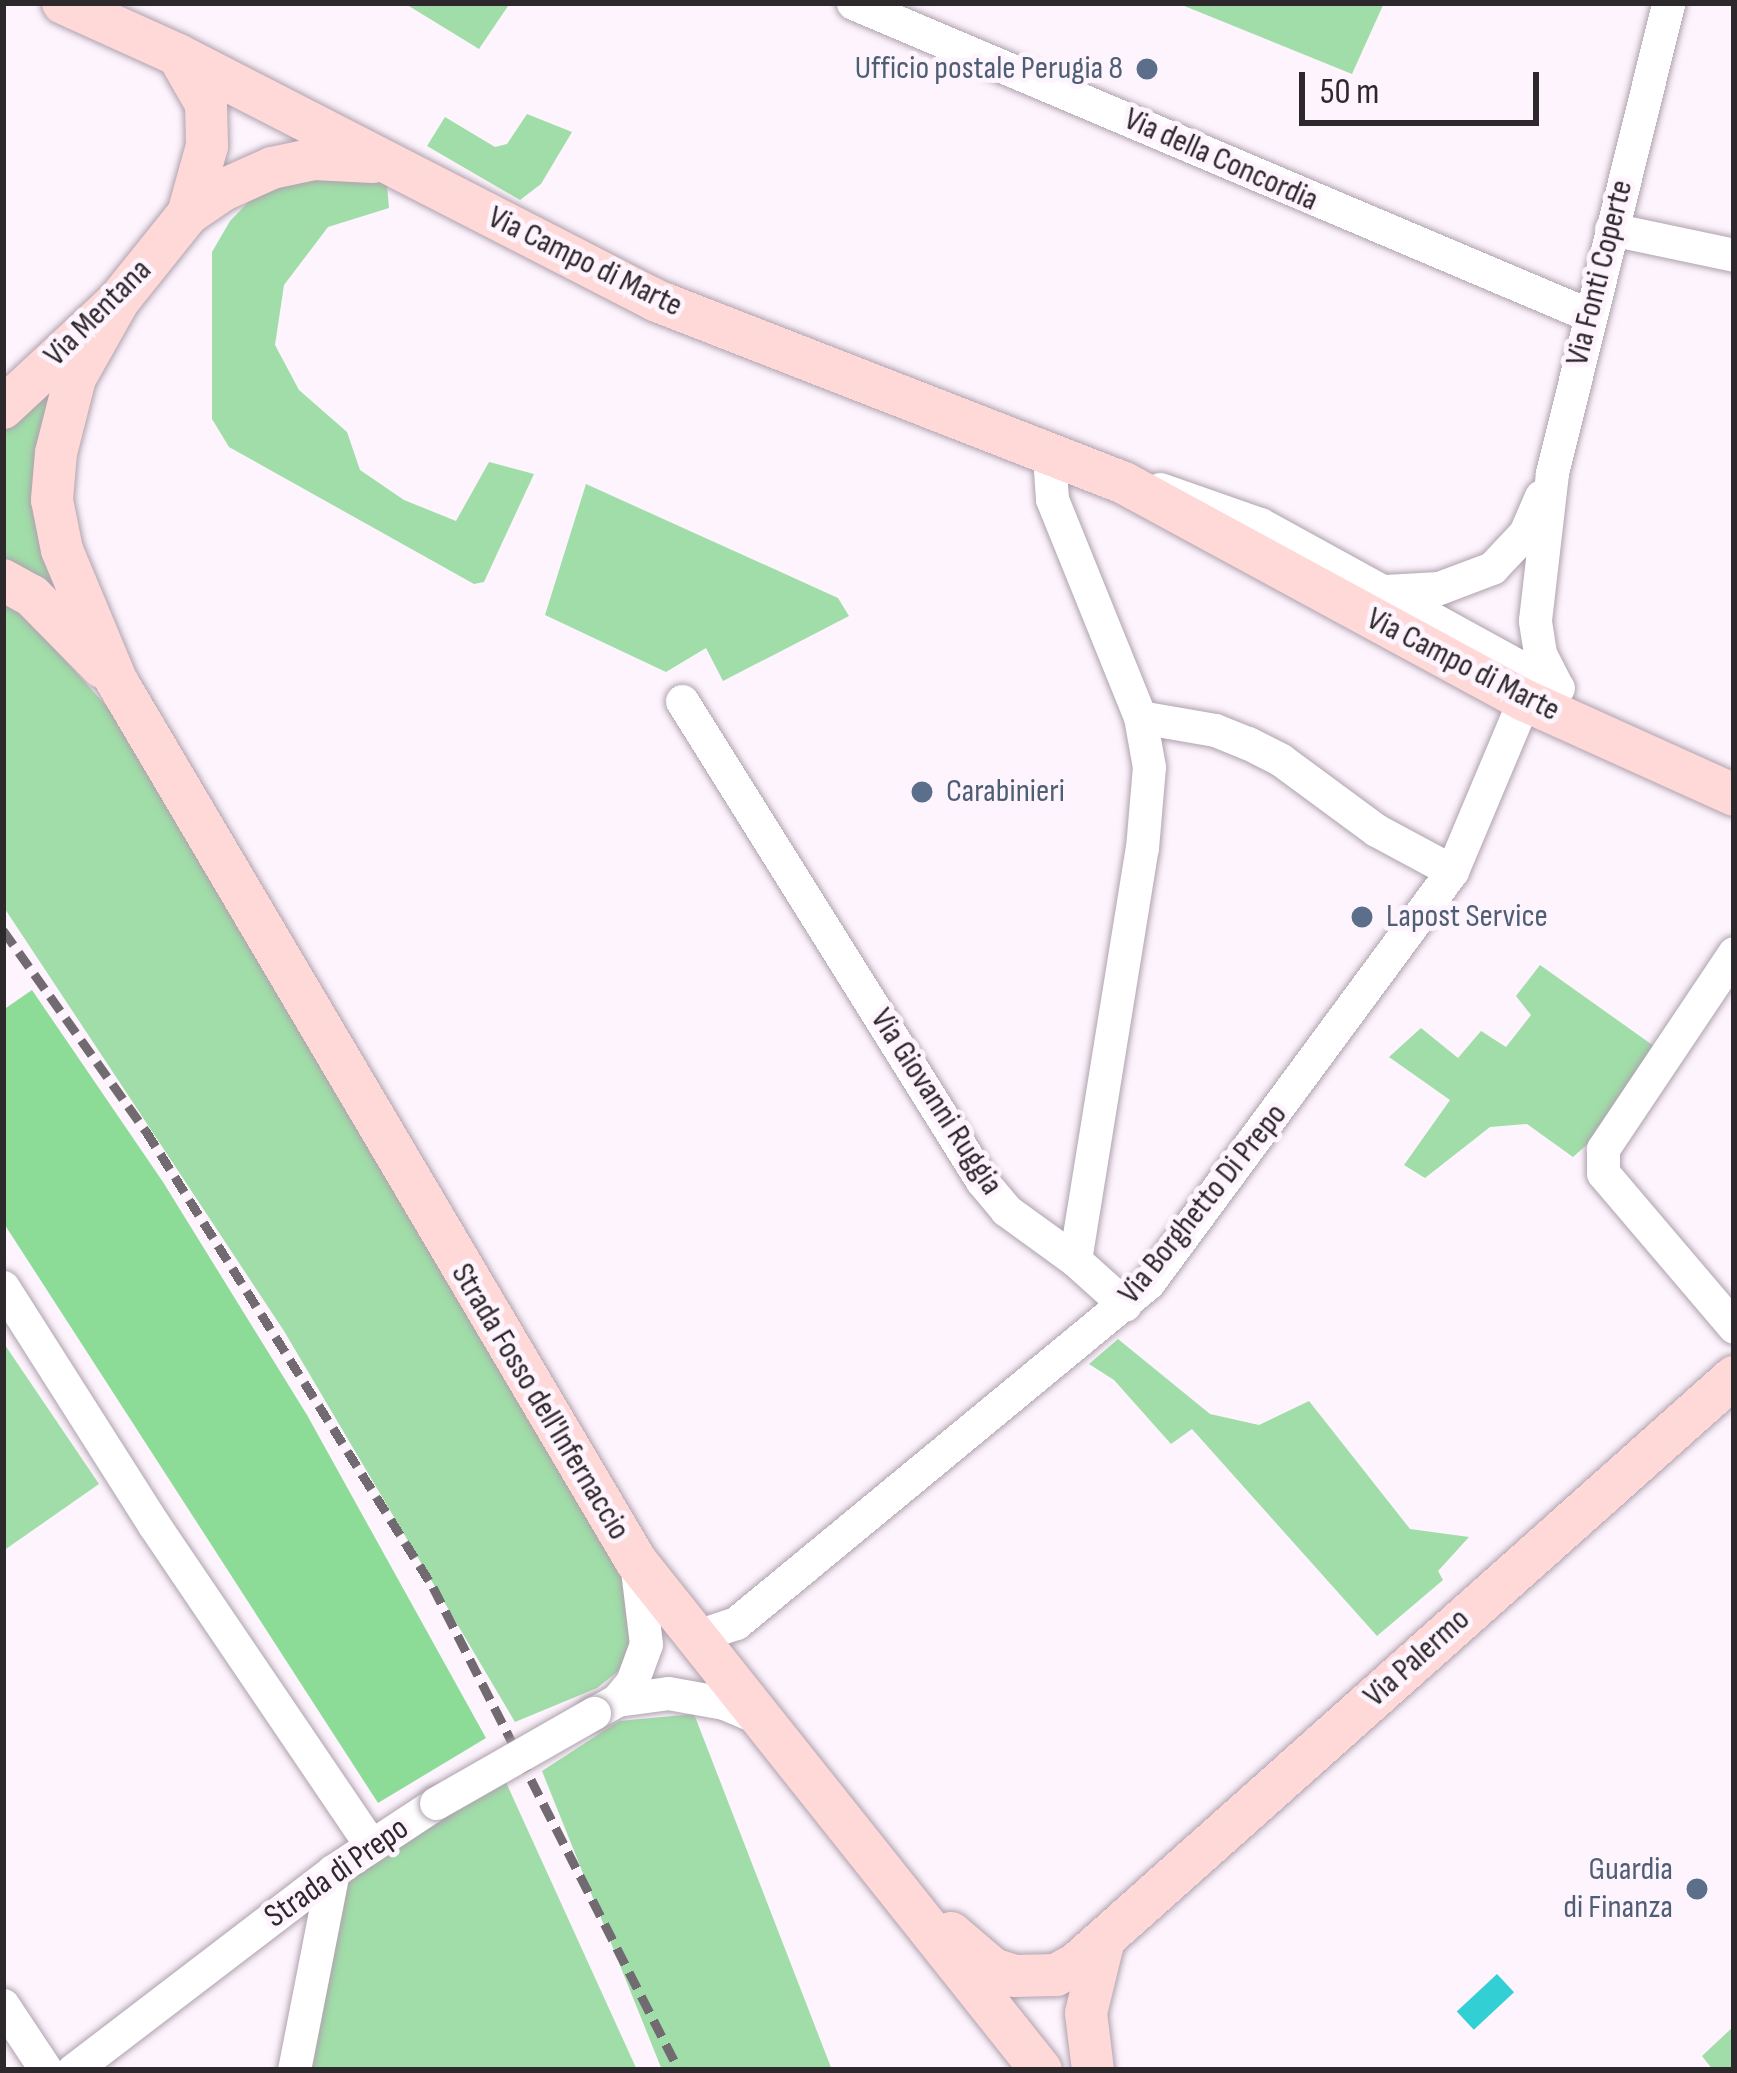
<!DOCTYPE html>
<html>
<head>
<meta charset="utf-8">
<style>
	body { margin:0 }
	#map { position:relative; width:1737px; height:2073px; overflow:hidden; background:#fef4fd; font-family:"Sofia Sans Condensed",sans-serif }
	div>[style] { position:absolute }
	.green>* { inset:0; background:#a0dda8 }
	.forest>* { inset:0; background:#8cdc98 }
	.water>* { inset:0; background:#32d0d5; transform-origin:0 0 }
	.roads { filter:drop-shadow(0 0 3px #aea2ae) drop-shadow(0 0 3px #aea2ae) }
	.minor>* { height:33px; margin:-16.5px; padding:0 16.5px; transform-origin:16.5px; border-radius:16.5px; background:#fff }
	.major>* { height:42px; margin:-21px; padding:0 21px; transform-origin:21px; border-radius:21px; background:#fed9d8 }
	.rail>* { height:9px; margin-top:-4.5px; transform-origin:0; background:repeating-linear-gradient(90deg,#716a70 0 18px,transparent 0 27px) }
	.bridges { filter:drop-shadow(0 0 3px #aea2ae) drop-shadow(0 0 3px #aea2ae) }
	.minor-bridge>* { height:33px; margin:-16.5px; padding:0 16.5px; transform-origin:16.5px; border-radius:16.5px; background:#fff }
	.dots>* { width:33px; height:33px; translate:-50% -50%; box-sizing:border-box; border:6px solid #fef4fd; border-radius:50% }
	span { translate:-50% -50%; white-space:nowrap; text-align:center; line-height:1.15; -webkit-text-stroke:10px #fef4fd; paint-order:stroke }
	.service-label { font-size:33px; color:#4e5e75 }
	.right { translate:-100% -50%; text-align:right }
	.left { translate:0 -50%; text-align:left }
	.street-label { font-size:33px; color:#2d282c }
	.frame { position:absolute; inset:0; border:6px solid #2d282c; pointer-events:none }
	.scale { position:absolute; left:1299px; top:72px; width:240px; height:54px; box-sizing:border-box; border:6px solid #2d282c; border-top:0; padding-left:15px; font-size:36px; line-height:42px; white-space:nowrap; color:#2d282c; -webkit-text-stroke:9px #fef4fd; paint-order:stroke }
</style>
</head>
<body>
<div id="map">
	<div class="green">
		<div style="clip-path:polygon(404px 3px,510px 3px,479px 49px)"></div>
		<div style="clip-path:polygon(1177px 3px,1384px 3px,1352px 74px)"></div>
		<div style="clip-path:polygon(527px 114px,572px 132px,541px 184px,520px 200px,427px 146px,445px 117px,495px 147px,507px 144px)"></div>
		<div style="clip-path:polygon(325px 168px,386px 174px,389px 208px,328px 227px,284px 285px,275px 345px,299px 390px,347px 432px,360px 470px,404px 500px,456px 521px,489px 462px,534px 474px,484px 582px,474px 584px,229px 447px,212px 419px,212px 252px,230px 221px,261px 189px)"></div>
		<div style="clip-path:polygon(69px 358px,63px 593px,3px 557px,3px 429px)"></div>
		<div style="clip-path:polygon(586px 484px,838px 598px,849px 616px,723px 681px,706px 648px,666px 672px,545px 615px)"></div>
		<div style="clip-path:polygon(3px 592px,141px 744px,624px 1559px,638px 1612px,626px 1665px,597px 1688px,515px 1722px,284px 1331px,3px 906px)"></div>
		<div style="clip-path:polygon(1540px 965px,1658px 1049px,1608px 1126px,1573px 1157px,1527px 1124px,1490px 1127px,1425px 1178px,1404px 1165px,1450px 1100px,1389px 1057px,1421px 1028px,1458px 1058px,1481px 1031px,1506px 1047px,1531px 1015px,1516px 996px)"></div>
		<div style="clip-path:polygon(1118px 1339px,1210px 1414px,1259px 1425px,1309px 1401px,1410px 1529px,1469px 1537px,1438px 1571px,1443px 1580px,1377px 1636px,1192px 1429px,1171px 1444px,1114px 1380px,1089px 1364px)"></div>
		<div style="clip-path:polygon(3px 1342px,99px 1484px,3px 1551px)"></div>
		<div style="clip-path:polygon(694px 1714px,832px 2070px,662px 2070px,542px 1771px,619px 1721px)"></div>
		<div style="clip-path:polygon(499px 1767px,637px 2070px,294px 2070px,333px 1871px)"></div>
		<div style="clip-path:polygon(1734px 2026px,1734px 2070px,1713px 2070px,1702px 2056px)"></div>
	</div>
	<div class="forest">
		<div style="clip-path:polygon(32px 990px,163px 1182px,307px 1415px,486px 1738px,378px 1803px,3px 1222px,3px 1010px)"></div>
	</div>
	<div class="water">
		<div style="left:1497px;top:1974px;width:25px;height:55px;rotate:47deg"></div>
	</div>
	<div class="roads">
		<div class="minor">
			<div style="left:853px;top:3px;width:799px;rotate:22.97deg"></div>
			<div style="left:1611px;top:229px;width:126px;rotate:11.9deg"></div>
			<div style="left:1160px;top:489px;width:106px;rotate:19.3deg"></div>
			<div style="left:1260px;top:524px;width:340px;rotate:28.8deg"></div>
			<div style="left:1385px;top:591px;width:54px;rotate:-3.2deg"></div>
			<div style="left:1439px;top:588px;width:57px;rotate:-20.7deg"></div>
			<div style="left:1492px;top:568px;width:48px;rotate:-46.7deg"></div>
			<div style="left:1525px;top:533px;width:40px;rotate:-66.6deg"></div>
			<div style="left:1556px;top:685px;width:36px;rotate:-117deg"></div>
			<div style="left:1540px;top:653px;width:33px;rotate:-99deg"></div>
			<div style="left:1535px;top:620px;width:148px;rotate:-83.4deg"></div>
			<div style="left:1552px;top:473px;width:484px;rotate:-76.1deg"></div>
			<div style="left:682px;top:701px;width:566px;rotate:57.99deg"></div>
			<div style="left:982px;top:1181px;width:38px;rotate:50deg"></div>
			<div style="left:1006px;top:1210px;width:85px;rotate:35.9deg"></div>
			<div style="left:1075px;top:1260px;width:417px;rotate:-80.8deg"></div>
			<div style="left:1142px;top:848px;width:81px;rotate:-85.1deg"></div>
			<div style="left:1149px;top:767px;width:51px;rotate:-100.2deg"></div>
			<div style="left:1140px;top:717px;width:235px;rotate:-112deg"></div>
			<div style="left:1052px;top:499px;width:43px;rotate:-94deg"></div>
			<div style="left:1140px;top:717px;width:76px;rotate:9.8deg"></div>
			<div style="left:1215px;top:730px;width:35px;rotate:22deg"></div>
			<div style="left:1248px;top:743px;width:37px;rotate:27deg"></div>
			<div style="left:1281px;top:760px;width:118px;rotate:36.4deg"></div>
			<div style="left:1376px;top:830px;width:86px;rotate:28.3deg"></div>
			<div style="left:1734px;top:953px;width:236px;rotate:123.8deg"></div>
			<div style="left:1603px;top:1149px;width:24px;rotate:90deg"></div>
			<div style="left:1603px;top:1173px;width:202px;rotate:49.6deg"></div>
			<div style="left:1075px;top:1260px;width:67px;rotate:42deg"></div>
			<div style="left:3px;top:1287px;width:282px;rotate:57.6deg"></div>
			<div style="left:154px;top:1525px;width:387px;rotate:55.9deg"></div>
			<div style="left:694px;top:1637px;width:44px;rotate:-18.4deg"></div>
			<div style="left:736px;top:1623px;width:534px;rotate:-39.53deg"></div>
			<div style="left:1148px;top:1283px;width:512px;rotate:-53.58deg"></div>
			<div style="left:1452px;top:871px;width:186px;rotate:-67.2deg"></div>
			<div style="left:617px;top:1700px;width:23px;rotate:-50deg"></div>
			<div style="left:632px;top:1682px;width:40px;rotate:-69.8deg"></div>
			<div style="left:646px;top:1644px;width:84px;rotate:-96.9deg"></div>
			<div style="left:594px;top:1713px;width:26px;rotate:-29deg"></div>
			<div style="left:617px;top:1700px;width:51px;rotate:-7.8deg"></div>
			<div style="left:668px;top:1693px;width:57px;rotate:10.1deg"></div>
			<div style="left:724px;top:1703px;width:34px;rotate:23deg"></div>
			<div style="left:3px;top:2005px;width:78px;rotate:56.5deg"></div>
			<div style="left:73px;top:2070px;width:327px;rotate:-37.4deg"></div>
			<div style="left:333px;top:1871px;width:123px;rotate:-33.4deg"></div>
			<div style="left:294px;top:2070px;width:203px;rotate:-78.9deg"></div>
		</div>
		<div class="major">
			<div style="left:63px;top:3px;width:126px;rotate:24.3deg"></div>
			<div style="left:178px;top:55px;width:538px;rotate:27.18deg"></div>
			<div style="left:657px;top:301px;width:501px;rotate:21.29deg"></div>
			<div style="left:1124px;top:483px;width:455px;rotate:28.5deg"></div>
			<div style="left:1524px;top:700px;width:230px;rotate:24.3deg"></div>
			<div style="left:178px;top:55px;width:56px;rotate:60.3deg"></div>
			<div style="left:206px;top:104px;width:42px;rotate:88.6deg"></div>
			<div style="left:207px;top:146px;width:71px;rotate:105.6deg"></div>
			<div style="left:119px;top:300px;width:90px;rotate:119.4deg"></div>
			<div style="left:75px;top:378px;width:77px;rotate:104.2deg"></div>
			<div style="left:56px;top:453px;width:47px;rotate:94.9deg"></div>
			<div style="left:52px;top:500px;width:51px;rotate:78.7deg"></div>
			<div style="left:62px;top:550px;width:141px;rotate:67.4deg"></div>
			<div style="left:116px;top:680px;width:1023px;rotate:59.45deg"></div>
			<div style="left:636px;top:1561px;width:650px;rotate:51.49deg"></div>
			<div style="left:3px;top:408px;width:158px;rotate:-43deg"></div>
			<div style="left:119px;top:300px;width:110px;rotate:-51.3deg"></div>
			<div style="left:188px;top:214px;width:42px;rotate:-34.4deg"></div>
			<div style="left:223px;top:190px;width:54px;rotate:-24.2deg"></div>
			<div style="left:272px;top:168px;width:43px;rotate:-12.1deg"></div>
			<div style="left:314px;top:159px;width:59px;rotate:2.9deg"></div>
			<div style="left:3px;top:580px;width:33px;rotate:29deg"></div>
			<div style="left:32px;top:596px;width:100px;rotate:45.4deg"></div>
			<div style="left:951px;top:1933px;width:55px;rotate:40.6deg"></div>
			<div style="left:993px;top:1969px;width:22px;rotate:18deg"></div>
			<div style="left:1014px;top:1976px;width:42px;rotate:-1.4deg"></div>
			<div style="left:1056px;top:1975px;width:23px;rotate:-29deg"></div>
			<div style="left:1076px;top:1964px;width:882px;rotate:-41.74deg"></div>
			<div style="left:1093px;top:2070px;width:57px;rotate:-97deg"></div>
			<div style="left:1086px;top:2013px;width:71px;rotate:-76.2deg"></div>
		</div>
	</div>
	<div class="rail">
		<div style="left:3px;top:930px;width:247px;rotate:54.6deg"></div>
		<div style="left:146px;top:1131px;width:539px;rotate:57.81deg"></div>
		<div style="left:433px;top:1587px;width:542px;rotate:63.01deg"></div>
	</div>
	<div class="bridges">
		<div class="minor-bridge">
			<div style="left:436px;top:1803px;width:182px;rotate:-29.7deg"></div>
		</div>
	</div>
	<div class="dots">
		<div style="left:1147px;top:69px;background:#5c6f8a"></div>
		<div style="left:922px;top:792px;background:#5c6f8a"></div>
		<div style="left:1362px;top:917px;background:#5c6f8a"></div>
		<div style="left:1697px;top:1889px;background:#5c6f8a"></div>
	</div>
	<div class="service-label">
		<span class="right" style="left:1123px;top:69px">Ufficio postale Perugia 8</span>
		<span class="left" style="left:946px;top:792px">Carabinieri</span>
		<span class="left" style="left:1386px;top:917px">Lapost Service</span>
		<span class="right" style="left:1673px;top:1889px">Guardia<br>di Finanza</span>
	</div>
	<div class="street-label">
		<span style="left:1221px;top:160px;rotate:24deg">Via della Concordia</span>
		<span style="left:585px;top:262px;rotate:26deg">Via Campo di Marte</span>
		<span style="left:1600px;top:273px;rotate:-76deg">Via Fonti Coperte</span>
		<span style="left:98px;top:313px;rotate:-45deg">Via Mentana</span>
		<span style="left:1463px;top:665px;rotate:27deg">Via Campo di Marte</span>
		<span style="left:936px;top:1102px;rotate:57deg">Via Giovanni Ruggia</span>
		<span style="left:1203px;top:1204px;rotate:-51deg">Via Borghetto Di Prepo</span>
		<span style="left:540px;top:1402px;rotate:59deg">Strada Fosso dell'Infernaccio</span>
		<span style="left:1417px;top:1658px;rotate:-42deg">Via Palermo</span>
		<span style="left:337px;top:1873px;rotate:-35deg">Strada di Prepo</span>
	</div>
	<div class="frame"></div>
	<div class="scale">50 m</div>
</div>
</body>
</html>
